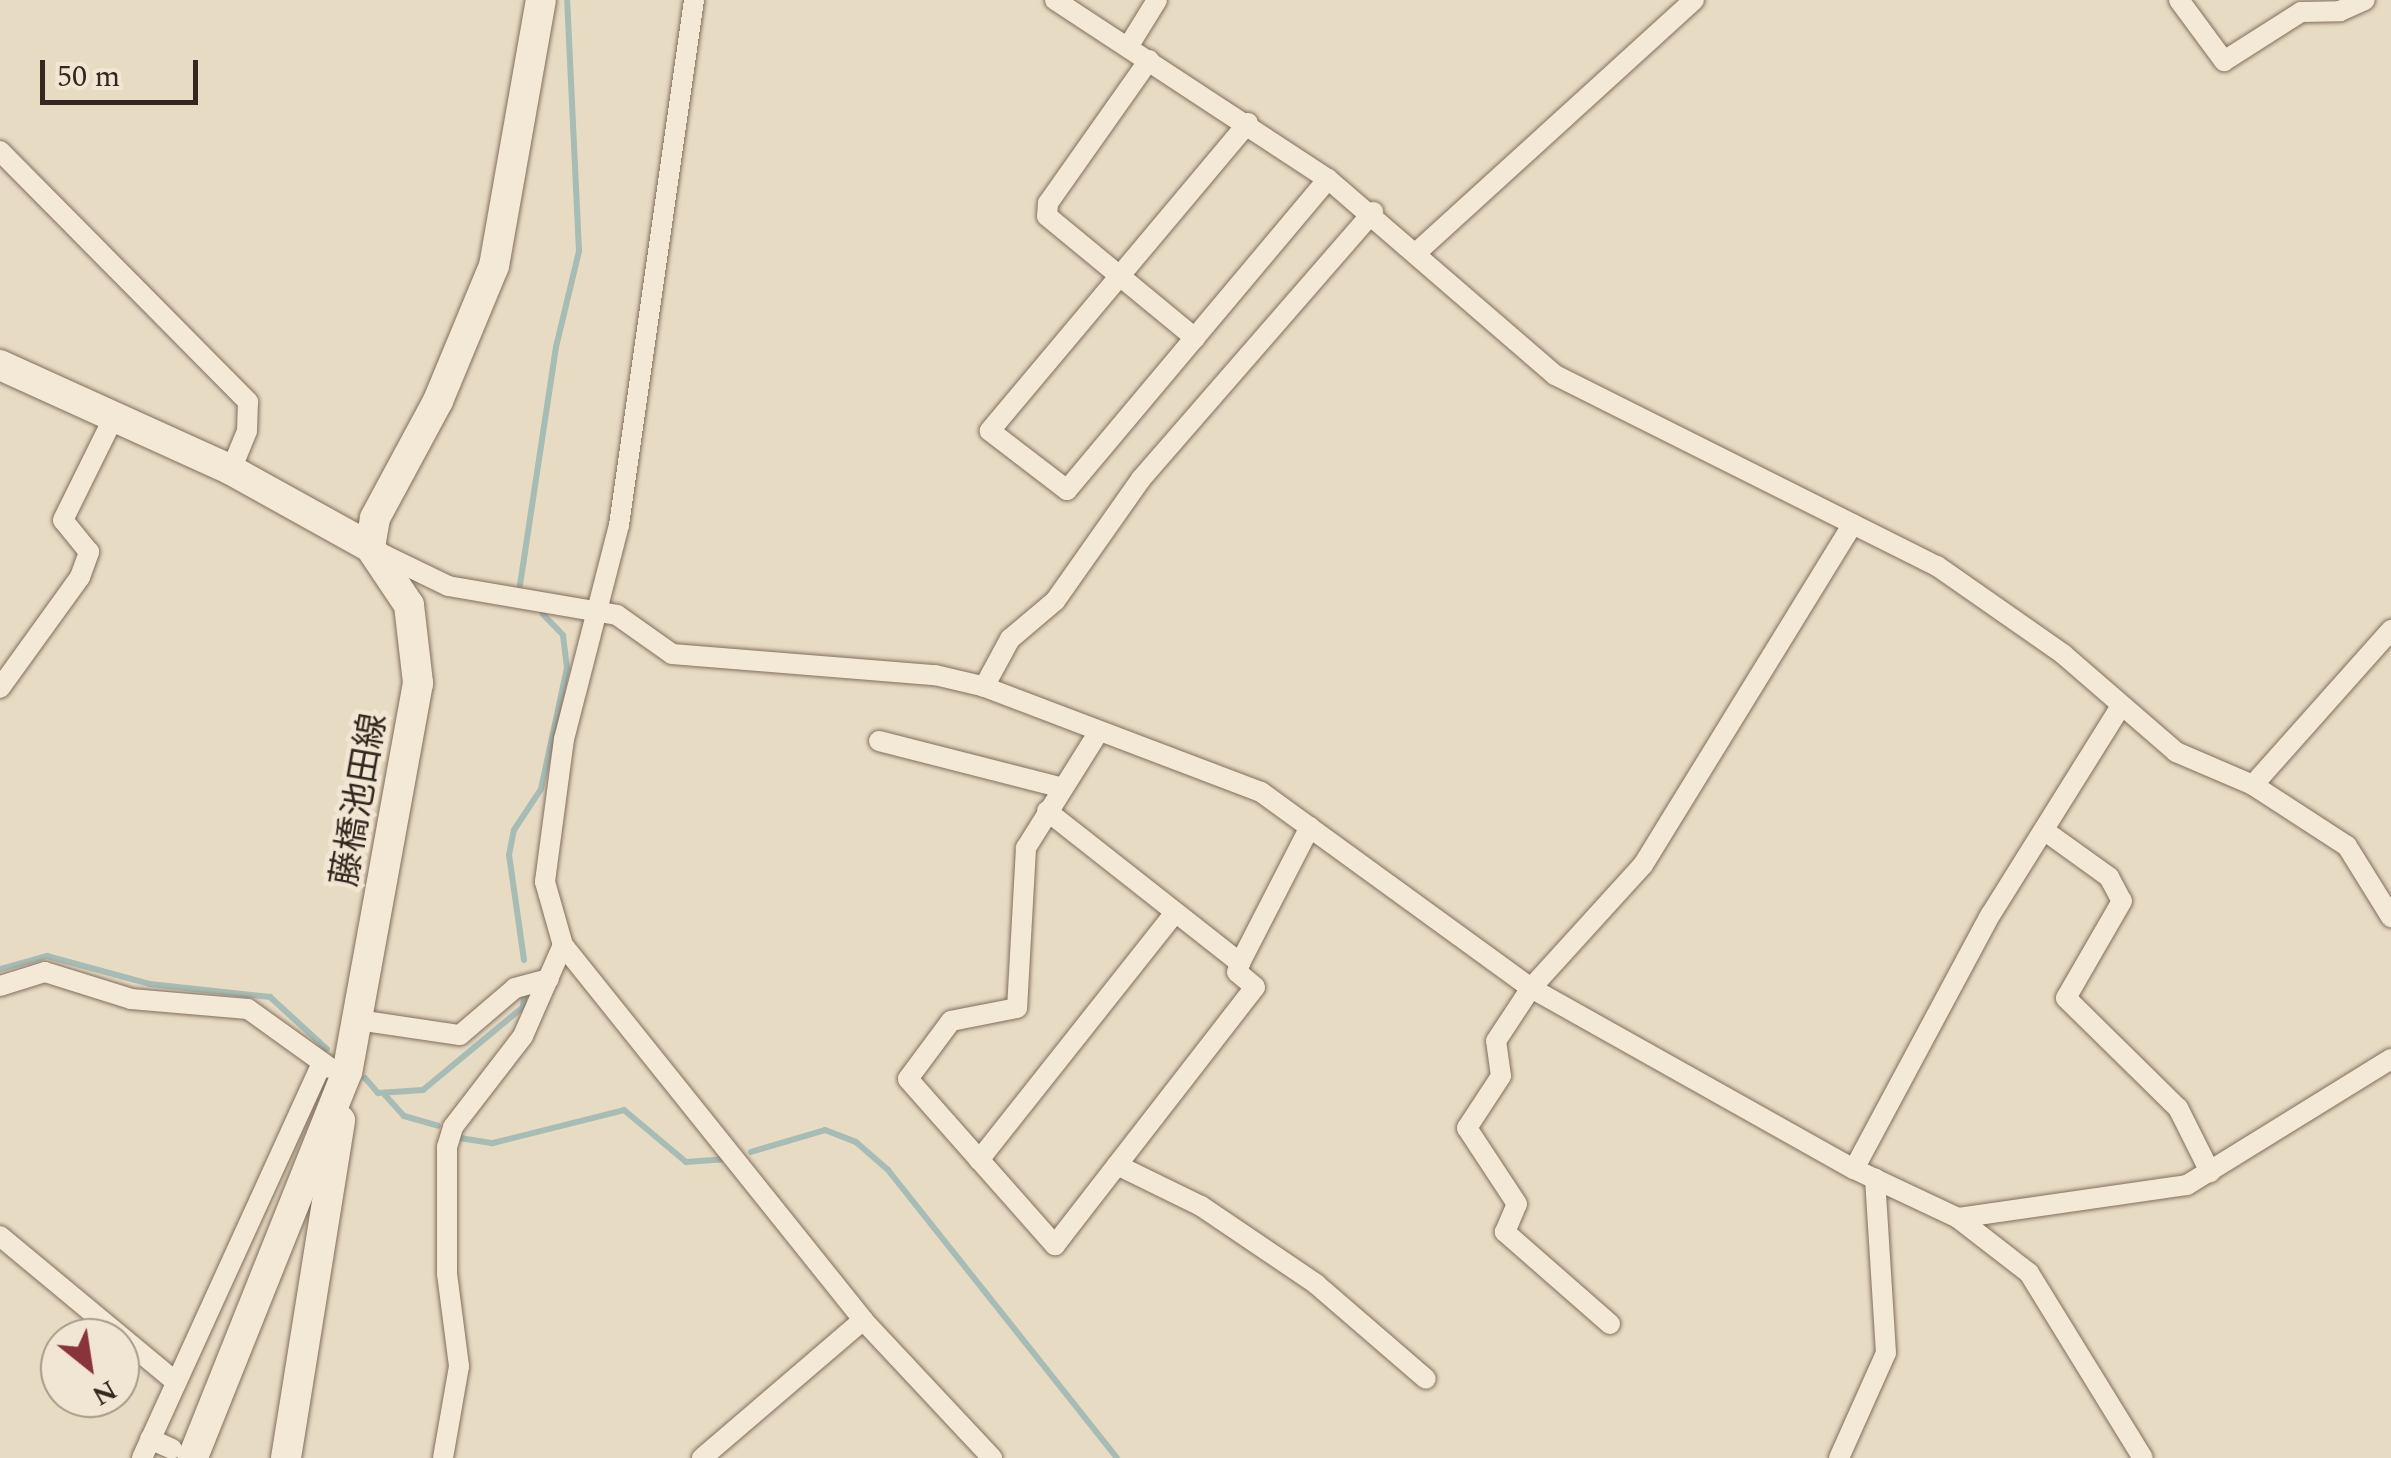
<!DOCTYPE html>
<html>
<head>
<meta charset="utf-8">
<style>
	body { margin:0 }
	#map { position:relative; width:2391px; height:1458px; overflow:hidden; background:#e8dbc4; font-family:Spectral,"Noto Sans JP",serif }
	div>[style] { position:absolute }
	.stream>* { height:6px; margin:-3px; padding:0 3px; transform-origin:3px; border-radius:3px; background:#a6bcb4 }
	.roads { filter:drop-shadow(0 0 2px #816e5d) drop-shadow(0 0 2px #816e5d) }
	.street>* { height:20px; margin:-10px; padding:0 10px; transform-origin:10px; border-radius:10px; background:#f4e9d6 }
	.secondary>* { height:30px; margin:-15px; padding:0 15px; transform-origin:15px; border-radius:15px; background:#f4e9d6 }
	span { translate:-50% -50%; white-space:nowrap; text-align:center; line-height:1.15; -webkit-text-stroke:9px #f1e6d3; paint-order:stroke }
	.street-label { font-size:35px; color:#33271f }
	.north { position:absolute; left:40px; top:1318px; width:100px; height:100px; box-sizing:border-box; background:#f1e6d3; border:2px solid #a59a8b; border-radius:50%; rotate:150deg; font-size:28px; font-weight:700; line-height:40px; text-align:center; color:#33271f }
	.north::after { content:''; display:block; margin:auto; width:35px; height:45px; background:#89343a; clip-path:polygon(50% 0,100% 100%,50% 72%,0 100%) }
	.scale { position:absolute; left:40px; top:60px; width:158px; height:45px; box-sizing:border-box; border:5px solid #33271f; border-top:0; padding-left:12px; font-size:30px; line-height:35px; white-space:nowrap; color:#33271f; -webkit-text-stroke:8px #f1e6d3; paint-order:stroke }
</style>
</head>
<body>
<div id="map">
	<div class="stream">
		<div style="left:520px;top:585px;width:241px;rotate:-81.4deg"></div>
		<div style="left:556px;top:347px;width:99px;rotate:-76.5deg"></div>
		<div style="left:579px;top:251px;width:251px;rotate:-92.7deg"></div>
		<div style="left:524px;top:960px;width:106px;rotate:-98.1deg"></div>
		<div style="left:509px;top:855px;width:25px;rotate:-79deg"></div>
		<div style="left:514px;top:830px;width:49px;rotate:-56.6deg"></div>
		<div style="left:541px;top:789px;width:124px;rotate:-77.9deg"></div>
		<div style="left:567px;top:668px;width:33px;rotate:-97deg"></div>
		<div style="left:563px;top:635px;width:29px;rotate:-134deg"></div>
		<div style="left:0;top:969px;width:49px;rotate:-15.5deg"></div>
		<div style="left:47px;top:956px;width:107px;rotate:15.2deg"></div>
		<div style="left:150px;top:984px;width:121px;rotate:6.2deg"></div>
		<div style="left:270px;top:997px;width:77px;rotate:42.4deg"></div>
		<div style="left:365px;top:1078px;width:20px;rotate:49deg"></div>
		<div style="left:378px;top:1093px;width:45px;rotate:-3.8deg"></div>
		<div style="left:423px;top:1090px;width:130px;rotate:-39.7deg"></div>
		<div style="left:523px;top:1007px;width:10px;rotate:-84deg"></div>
		<div style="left:385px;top:1095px;width:28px;rotate:48deg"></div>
		<div style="left:404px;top:1116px;width:35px;rotate:16deg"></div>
		<div style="left:460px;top:1138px;width:33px;rotate:9deg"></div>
		<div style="left:493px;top:1143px;width:135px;rotate:-14.1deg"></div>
		<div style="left:624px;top:1110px;width:81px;rotate:40deg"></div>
		<div style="left:686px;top:1162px;width:41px;rotate:-4.2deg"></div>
		<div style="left:751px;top:1152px;width:77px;rotate:-16.6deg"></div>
		<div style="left:825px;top:1130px;width:33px;rotate:21deg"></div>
		<div style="left:856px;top:1142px;width:43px;rotate:41.2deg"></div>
		<div style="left:888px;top:1170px;width:368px;rotate:51.5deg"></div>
	</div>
	<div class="roads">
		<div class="street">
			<div style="left:694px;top:0;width:530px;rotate:98.13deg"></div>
			<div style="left:619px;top:525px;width:221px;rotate:104.4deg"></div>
			<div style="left:564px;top:739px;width:144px;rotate:97.6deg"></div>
			<div style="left:545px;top:882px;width:66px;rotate:74.1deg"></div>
			<div style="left:563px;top:945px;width:480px;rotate:51.3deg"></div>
			<div style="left:863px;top:1320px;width:189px;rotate:46.9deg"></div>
			<div style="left:1055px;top:0;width:326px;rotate:33.3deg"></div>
			<div style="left:1328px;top:179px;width:300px;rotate:40.8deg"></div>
			<div style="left:1555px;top:375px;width:427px;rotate:26.6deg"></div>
			<div style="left:1937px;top:566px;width:154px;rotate:34.9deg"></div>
			<div style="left:2063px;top:654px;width:150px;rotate:40.9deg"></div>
			<div style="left:2176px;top:752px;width:84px;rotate:23.2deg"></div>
			<div style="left:2253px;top:785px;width:112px;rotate:33deg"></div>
			<div style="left:2347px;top:846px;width:84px;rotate:58.2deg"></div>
			<div style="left:2179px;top:0;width:76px;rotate:53.6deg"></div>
			<div style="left:2224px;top:61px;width:91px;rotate:-32.5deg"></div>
			<div style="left:2301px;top:12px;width:39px;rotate:-1deg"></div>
			<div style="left:2340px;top:11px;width:27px;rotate:-24deg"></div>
			<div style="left:1128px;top:47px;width:55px;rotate:-58.3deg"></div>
			<div style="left:1149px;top:60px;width:175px;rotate:125.2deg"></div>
			<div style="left:1048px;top:203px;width:13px;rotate:94deg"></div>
			<div style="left:1047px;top:216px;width:192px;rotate:39.5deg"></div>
			<div style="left:1248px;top:123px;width:402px;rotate:130deg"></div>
			<div style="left:990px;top:431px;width:97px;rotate:37.5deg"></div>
			<div style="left:1067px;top:490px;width:406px;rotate:-50deg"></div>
			<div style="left:0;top:151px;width:353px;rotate:45.3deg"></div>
			<div style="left:248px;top:402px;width:29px;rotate:92deg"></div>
			<div style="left:247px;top:431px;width:42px;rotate:112.3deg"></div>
			<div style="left:1416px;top:253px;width:376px;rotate:-42.3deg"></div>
			<div style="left:374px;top:550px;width:82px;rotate:25.9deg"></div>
			<div style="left:448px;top:586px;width:171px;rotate:9.7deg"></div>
			<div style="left:617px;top:615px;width:67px;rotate:35.3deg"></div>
			<div style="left:672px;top:654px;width:264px;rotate:4.6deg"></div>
			<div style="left:935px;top:675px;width:48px;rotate:13.2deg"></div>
			<div style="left:982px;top:686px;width:298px;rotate:20.8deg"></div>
			<div style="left:1261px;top:792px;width:334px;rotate:36deg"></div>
			<div style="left:1531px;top:988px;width:370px;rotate:29.3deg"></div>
			<div style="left:1854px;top:1169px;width:115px;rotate:25.2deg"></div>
			<div style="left:1958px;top:1218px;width:90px;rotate:37.8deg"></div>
			<div style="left:2029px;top:1273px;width:217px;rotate:58.4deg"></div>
			<div style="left:984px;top:687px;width:55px;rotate:-61.6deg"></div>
			<div style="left:1010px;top:639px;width:59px;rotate:-40.2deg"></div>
			<div style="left:1055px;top:601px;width:149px;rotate:-54.8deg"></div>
			<div style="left:1141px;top:479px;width:354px;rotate:-49deg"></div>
			<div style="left:0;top:688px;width:137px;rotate:-54.2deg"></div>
			<div style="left:80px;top:577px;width:27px;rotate:-70deg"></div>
			<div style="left:89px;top:552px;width:41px;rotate:-129.1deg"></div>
			<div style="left:63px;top:520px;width:115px;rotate:-63.7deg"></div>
			<div style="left:1098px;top:733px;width:136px;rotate:122.1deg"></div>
			<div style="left:1026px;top:848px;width:160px;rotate:93.2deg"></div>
			<div style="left:1017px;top:1008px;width:67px;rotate:168.9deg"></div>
			<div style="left:951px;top:1021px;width:72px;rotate:126.6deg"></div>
			<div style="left:908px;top:1079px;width:222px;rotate:48.5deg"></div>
			<div style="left:1055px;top:1245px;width:326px;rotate:-52.2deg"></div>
			<div style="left:1255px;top:987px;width:23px;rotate:-140deg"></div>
			<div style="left:1237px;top:972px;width:9px;rotate:-72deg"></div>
			<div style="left:1240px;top:963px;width:153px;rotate:-62.8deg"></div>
			<div style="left:879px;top:741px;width:187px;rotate:14.3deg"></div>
			<div style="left:2253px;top:785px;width:208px;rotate:-48.3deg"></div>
			<div style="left:1047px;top:811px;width:246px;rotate:38.2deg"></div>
			<div style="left:2045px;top:831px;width:79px;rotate:35.7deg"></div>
			<div style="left:2109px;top:877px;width:27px;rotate:62deg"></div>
			<div style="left:2122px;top:901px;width:112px;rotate:120deg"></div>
			<div style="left:2066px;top:998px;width:157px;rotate:44.5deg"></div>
			<div style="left:2178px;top:1108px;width:72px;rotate:63.4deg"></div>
			<div style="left:0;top:986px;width:47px;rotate:-17.3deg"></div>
			<div style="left:45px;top:972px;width:90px;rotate:17.4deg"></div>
			<div style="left:131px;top:999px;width:117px;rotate:4.9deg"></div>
			<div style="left:248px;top:1009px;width:101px;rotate:35.7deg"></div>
			<div style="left:358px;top:1020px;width:103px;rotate:8.4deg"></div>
			<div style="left:460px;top:1035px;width:72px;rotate:-40.5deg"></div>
			<div style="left:515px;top:988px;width:35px;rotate:-15deg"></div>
			<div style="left:979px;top:1160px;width:314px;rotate:-51.6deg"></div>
			<div style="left:1117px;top:1165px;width:93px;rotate:26deg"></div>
			<div style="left:1201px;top:1206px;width:139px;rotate:34.1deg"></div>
			<div style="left:1316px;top:1284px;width:145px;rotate:40.8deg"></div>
			<div style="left:1854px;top:1169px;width:289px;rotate:-61.8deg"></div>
			<div style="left:1991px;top:914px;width:242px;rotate:-58deg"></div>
			<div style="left:1958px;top:1218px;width:231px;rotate:-8.2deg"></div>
			<div style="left:2187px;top:1185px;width:240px;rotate:-31.7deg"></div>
			<div style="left:0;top:1236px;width:229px;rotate:39.7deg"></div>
			<div style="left:1610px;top:1324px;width:140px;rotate:-138.8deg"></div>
			<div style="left:1505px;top:1232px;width:30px;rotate:-67deg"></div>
			<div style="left:1517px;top:1204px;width:91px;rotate:-123.3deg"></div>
			<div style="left:1467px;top:1128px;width:62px;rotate:-56.8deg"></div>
			<div style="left:1501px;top:1076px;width:35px;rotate:-98deg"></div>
			<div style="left:1496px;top:1041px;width:64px;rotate:-56.6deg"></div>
			<div style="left:1531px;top:988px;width:166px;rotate:-47.7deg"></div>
			<div style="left:1643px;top:865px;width:400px;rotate:-58.4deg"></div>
			<div style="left:150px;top:1439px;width:24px;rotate:24deg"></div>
			<div style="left:142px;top:1458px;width:432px;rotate:-65.5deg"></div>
			<div style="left:443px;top:1458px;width:93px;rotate:-80.1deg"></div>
			<div style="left:459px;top:1366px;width:93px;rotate:-97.4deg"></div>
			<div style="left:447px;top:1274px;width:127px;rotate:-90deg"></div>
			<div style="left:447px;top:1147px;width:21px;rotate:-73deg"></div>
			<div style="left:453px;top:1127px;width:115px;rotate:-52.4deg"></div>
			<div style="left:523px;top:1036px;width:99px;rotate:-66.3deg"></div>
			<div style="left:702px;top:1458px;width:212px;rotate:-40.6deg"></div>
			<div style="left:1839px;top:1458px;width:115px;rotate:-65.9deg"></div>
			<div style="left:1886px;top:1353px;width:175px;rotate:-93.6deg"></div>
		</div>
		<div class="secondary">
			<div style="left:0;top:365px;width:254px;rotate:24.4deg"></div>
			<div style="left:231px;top:470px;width:159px;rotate:29deg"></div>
			<div style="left:370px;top:547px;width:70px;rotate:56.1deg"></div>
			<div style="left:409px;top:605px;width:79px;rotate:83.4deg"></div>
			<div style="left:418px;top:683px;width:395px;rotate:100.3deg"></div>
			<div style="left:347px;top:1072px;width:416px;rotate:111.8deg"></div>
			<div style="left:370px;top:547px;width:29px;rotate:-80deg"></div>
			<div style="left:375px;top:518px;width:133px;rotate:-61.7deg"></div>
			<div style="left:438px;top:401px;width:146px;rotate:-67.5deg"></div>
			<div style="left:494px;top:266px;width:270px;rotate:-80deg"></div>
			<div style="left:286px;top:1458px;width:342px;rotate:-80.9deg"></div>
		</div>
	</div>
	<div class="street-label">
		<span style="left:360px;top:800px;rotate:-80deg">藤橋池田線</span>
	</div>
	<div class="north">N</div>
	<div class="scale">50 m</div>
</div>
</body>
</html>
